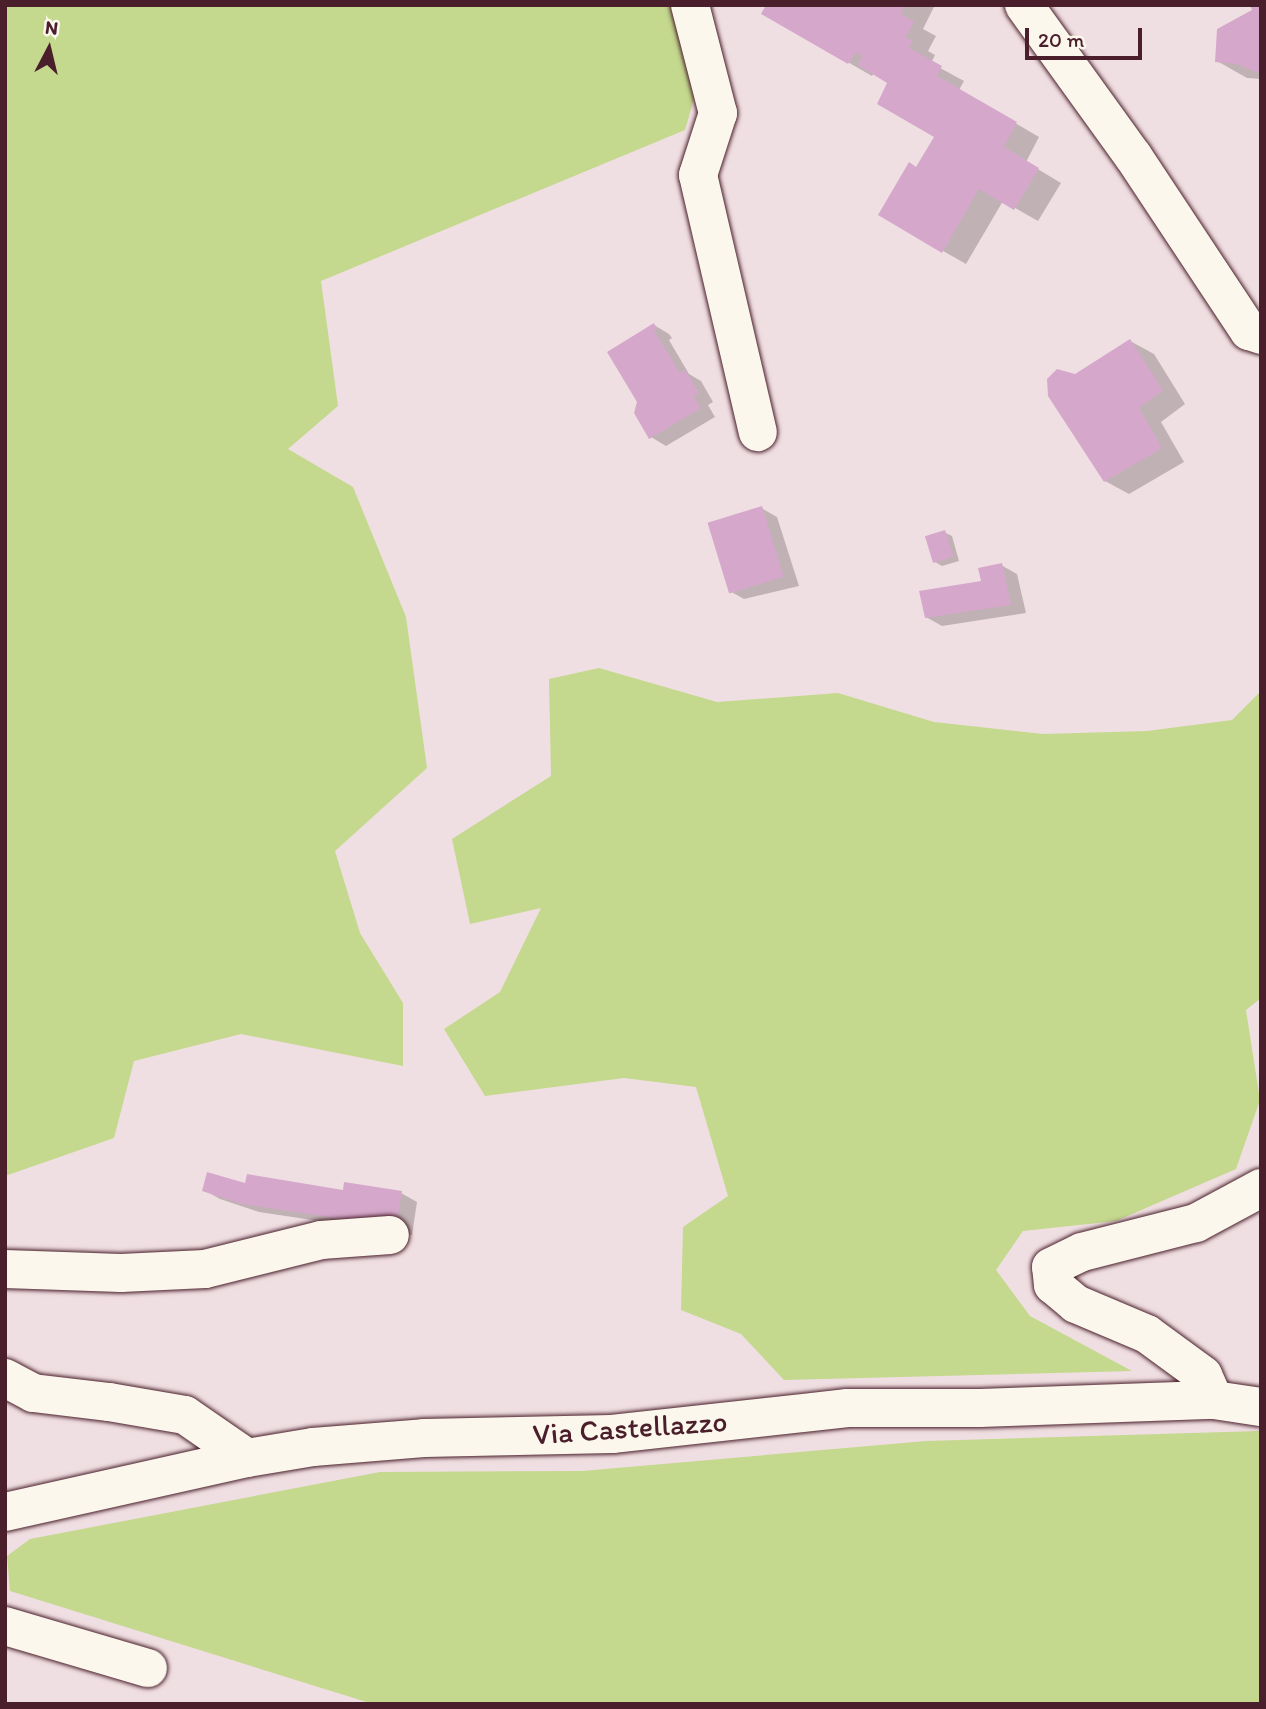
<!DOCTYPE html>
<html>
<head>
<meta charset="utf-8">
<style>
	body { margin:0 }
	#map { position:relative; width:1266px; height:1709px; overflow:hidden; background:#f0dfe2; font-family:Itim,sans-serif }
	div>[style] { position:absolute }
	.green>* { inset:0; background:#c4d88e }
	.shadow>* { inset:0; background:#0003 }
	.building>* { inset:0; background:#d5a8cb; transform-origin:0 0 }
	.roads { filter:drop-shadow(0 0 2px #4a1f2b) drop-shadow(0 0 2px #4a1f2b) }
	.minor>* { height:38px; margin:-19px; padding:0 19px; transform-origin:19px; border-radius:19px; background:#fbf7ec }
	span { translate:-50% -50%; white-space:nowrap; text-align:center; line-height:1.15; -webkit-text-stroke:7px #fbf7ec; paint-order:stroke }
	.street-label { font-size:30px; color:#4a1f2b }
	.frame { position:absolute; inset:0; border:7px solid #4a1f2b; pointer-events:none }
	.north { position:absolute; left:14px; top:14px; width:70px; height:70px; -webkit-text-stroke:5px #fbf7ec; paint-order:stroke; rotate:7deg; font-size:19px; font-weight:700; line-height:28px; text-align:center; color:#4a1f2b }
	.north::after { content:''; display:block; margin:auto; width:24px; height:32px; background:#4a1f2b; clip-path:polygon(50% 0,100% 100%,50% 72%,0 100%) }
	.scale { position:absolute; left:1025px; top:28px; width:117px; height:32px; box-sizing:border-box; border:4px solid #4a1f2b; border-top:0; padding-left:9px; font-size:21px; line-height:24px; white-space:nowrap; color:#4a1f2b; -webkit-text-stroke:5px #fbf7ec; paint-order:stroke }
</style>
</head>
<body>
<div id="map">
	<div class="green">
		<div style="clip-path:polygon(5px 5px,675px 5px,695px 95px,685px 130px,321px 281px,338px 406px,288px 449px,353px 487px,406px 617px,427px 768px,335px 851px,360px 933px,403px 1003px,403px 1066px,241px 1034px,134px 1061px,114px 1138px,5px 1176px)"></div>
		<div style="clip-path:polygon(599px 668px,717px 702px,838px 693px,934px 722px,1043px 734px,1147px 731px,1232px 720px,1261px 691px,1261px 998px,1246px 1010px,1260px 1100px,1236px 1169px,1116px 1221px,1023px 1231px,996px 1270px,1030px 1316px,1132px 1371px,784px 1380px,741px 1334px,681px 1310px,683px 1227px,728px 1196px,696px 1087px,624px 1078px,485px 1096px,444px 1029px,500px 992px,541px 908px,470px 924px,452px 839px,551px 776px,549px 679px)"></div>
		<div style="clip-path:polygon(1259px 1431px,1261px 1704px,373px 1704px,10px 1591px,7px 1556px,30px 1539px,380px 1472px,582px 1471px,926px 1441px)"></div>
	</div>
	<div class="shadow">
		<div style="clip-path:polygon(768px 5px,935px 5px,923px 29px,936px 36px,928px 51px,935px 55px,931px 63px,964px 81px,959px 90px,1039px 137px,1026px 162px,1061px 183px,1038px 221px,1003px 201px,966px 264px,880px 215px,917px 169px,936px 137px,889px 82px,874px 73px,872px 76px,763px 13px)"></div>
		<div style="clip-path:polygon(1261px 5px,1261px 79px,1247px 78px,1217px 61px)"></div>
		<div style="clip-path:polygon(654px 325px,669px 334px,672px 338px,669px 340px,689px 374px,701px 381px,713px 402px,708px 405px,715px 417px,666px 446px,651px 437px)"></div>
		<div style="clip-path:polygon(1130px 341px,1154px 354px,1185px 404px,1161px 422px,1184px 462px,1129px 494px,1105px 481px)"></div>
		<div style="clip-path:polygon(761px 508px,777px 517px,799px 586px,744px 599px,728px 590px)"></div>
		<div style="clip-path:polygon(944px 532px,952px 536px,959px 561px,942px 566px,935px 562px)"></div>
		<div style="clip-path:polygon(1001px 565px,1017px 574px,1026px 613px,942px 626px,926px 617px,983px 583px)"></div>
		<div style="clip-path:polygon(247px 1186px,401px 1193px,417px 1202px,412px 1235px,259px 1212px,220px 1199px,204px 1190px)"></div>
	</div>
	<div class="building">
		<div style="clip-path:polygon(766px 5px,905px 5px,901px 14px,914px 22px,905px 38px,913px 40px,909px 48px,942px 66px,937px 76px,1017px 122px,1004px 147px,1039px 168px,1014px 210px,979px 189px,942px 253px,878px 215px,909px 162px,916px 167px,934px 137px,877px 104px,887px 83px,858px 65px,862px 56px,856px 52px,848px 64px,761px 14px)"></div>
		<div style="clip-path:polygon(1250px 5px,1261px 5px,1261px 74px,1237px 64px,1215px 62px,1217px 29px,1252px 10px)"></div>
		<div style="clip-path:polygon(654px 323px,657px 329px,654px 331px,680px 373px,685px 370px,699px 393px,693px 396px,701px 408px,649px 439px,634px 413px,637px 402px,607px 352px)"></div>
		<div style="clip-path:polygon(1130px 339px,1163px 390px,1139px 408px,1162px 448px,1104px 482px,1048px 396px,1047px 379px,1057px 369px,1075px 374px)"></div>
		<div style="left:762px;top:506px;width:74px;height:57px;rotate:73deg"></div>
		<div style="left:945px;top:530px;width:28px;height:21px;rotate:73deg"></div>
		<div style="clip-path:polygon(1002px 563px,1011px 605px,925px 618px,919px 591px,981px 581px,978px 568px)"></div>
		<div style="clip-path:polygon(207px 1172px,245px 1183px,247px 1174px,343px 1190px,344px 1182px,402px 1191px,396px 1227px,242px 1204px,202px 1191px)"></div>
	</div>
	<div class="roads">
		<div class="minor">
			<div style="left:690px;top:5px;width:112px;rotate:75.5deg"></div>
			<div style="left:718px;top:113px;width:65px;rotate:107.9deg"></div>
			<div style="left:698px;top:175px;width:264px;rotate:76.9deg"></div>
			<div style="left:1024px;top:5px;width:186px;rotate:54.2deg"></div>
			<div style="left:1133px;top:156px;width:210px;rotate:56.5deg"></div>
			<div style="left:1249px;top:331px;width:13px;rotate:18deg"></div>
			<div style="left:5px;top:1269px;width:116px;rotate:2deg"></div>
			<div style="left:121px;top:1273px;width:84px;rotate:-2.7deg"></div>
			<div style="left:205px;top:1269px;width:120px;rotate:-14deg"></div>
			<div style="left:321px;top:1240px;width:69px;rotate:-4.1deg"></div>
			<div style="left:5px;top:1378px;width:32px;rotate:28deg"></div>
			<div style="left:33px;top:1393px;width:77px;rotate:6.8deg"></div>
			<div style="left:109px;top:1402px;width:77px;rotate:9.7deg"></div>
			<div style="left:185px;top:1415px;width:75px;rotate:34.7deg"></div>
			<div style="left:1214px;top:1400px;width:27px;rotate:-114deg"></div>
			<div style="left:1203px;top:1375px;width:69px;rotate:-143.8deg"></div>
			<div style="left:1147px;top:1334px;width:77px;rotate:-157.1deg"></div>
			<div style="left:1076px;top:1304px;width:30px;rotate:-140deg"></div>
			<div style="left:1053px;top:1285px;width:18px;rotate:-96deg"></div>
			<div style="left:1051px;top:1267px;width:34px;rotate:-26deg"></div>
			<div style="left:1082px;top:1252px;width:118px;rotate:-14.3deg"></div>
			<div style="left:1196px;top:1223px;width:74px;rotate:-28.3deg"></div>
			<div style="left:5px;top:1512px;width:248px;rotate:-12.6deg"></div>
			<div style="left:247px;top:1458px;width:67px;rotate:-9.5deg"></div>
			<div style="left:313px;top:1447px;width:111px;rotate:-4.6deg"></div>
			<div style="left:424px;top:1438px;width:188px;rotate:-1.2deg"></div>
			<div style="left:612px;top:1434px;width:237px;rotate:-6.3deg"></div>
			<div style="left:848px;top:1408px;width:132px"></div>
			<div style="left:980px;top:1408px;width:234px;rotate:-2deg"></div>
			<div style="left:1214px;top:1400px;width:48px;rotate:8.5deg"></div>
			<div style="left:5px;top:1626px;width:149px;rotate:16.4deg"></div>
		</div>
	</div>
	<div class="street-label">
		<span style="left:630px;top:1428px;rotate:-4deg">Via Castellazzo</span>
	</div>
	<div class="frame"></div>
	<div class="north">N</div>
	<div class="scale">20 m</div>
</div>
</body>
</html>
